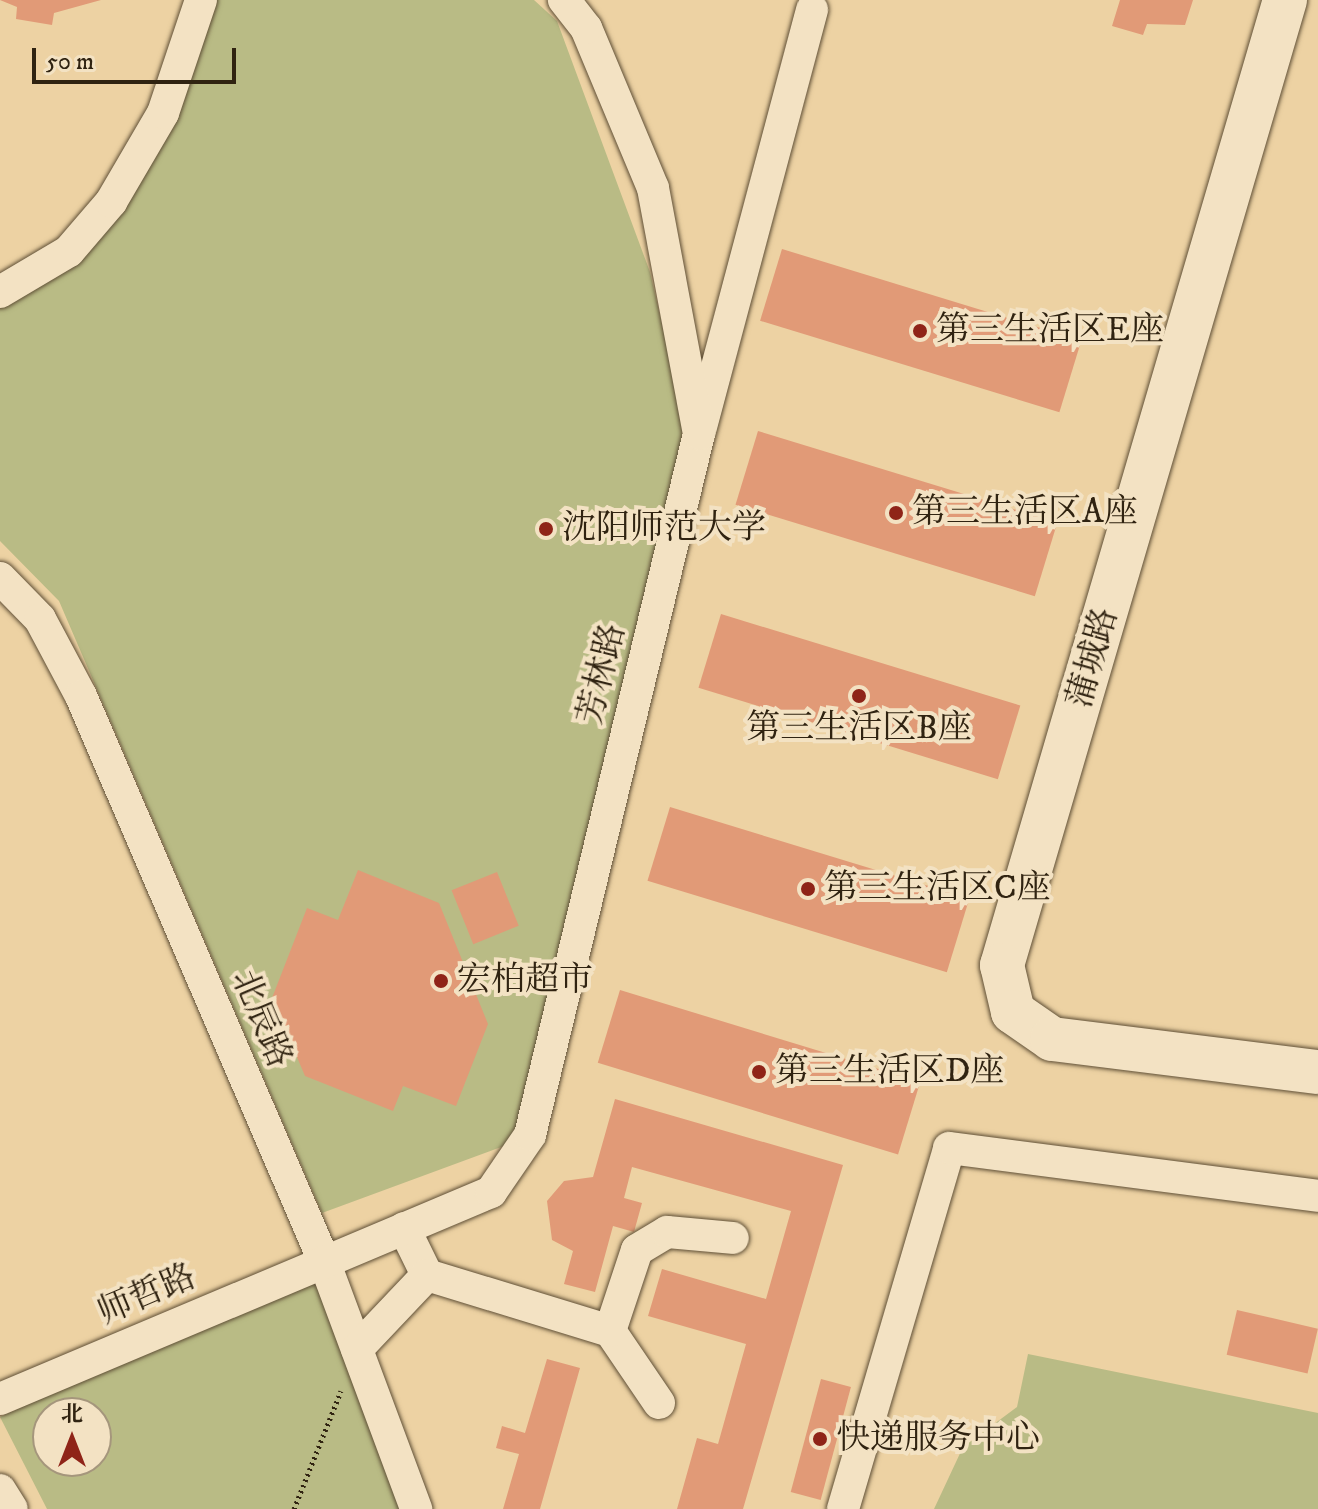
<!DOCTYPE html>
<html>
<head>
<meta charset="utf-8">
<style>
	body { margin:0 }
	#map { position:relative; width:1318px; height:1509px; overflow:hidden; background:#edd2a3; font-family:"IM FELL DW Pica","Noto Serif SC",serif }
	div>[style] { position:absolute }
	.green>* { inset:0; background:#b9bb85 }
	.building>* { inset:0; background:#e19a77; transform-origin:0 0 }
	.path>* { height:5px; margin-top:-2.5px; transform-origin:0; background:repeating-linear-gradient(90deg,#302311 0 2px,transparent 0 6px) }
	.roads { filter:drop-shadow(0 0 2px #5f4f36) drop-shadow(0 0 2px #5f4f36) }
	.street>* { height:32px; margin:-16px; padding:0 16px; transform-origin:16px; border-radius:16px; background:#f3e2c3 }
	.secondary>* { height:44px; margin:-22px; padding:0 22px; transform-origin:22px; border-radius:22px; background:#f3e2c3 }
	.dots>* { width:22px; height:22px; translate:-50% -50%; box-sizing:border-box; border:4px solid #f3e2c3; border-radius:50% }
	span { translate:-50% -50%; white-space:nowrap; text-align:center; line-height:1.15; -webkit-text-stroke:8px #f3e2c3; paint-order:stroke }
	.poi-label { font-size:34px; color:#302311 }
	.left { translate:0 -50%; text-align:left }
	.street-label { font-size:34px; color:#302311 }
	.north { position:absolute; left:32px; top:1397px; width:80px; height:80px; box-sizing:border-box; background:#f3e2c3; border:2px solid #a5967c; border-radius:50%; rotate:0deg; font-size:22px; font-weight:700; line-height:32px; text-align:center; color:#302311 }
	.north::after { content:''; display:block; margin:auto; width:28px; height:36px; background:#8f2418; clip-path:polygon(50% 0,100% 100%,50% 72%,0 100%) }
	.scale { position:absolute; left:32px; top:48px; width:204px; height:36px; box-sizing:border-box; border:4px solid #302311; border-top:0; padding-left:10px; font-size:24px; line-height:28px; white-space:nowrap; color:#302311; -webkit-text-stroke:6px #f3e2c3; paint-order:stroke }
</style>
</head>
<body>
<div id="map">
	<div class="green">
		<div style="clip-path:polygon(216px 0,534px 0,557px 21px,650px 272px,686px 428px,515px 1142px,322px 1213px,59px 601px,0 541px,0 306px,78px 260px)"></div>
		<div style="clip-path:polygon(evenodd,319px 1272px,406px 1509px,47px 1509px,0 1417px,319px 1272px,48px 1413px,96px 1413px,96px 1461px,48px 1461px,48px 1413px)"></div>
		<div style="clip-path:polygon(1028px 1354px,1318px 1413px,1318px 1509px,934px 1509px,963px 1447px,1017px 1407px)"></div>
	</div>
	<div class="building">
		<div style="clip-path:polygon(0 0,101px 0,54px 13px,52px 25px,16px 19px,17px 7px)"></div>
		<div style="clip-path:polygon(1120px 0,1193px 0,1185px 25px,1147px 24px,1143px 35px,1112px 26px)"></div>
		<div style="left:782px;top:249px;width:313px;height:75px;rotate:17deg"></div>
		<div style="left:758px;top:431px;width:313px;height:77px;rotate:17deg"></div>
		<div style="left:721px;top:614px;width:313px;height:77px;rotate:17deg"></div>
		<div style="left:670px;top:807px;width:313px;height:77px;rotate:17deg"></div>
		<div style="clip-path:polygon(358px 870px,439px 903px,488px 1024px,456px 1106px,403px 1086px,393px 1111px,305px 1076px,272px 998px,307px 908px,338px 920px)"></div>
		<div style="left:497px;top:872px;width:58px;height:49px;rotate:68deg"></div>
		<div style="left:620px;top:990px;width:314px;height:76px;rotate:17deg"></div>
		<div style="clip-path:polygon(615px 1099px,843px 1165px,743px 1509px,677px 1509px,697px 1438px,718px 1444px,746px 1344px,648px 1316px,662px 1269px,766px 1299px,791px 1211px,632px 1167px,624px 1198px,642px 1203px,634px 1232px,613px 1226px,595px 1292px,564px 1284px,573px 1251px,552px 1240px,547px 1201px,564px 1181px,593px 1177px)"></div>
		<div style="left:1237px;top:1310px;width:83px;height:46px;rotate:13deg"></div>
		<div style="clip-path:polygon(547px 1359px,580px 1368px,540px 1509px,503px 1509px,519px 1454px,496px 1448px,502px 1426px,525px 1433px)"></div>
		<div style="left:821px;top:1379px;width:31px;height:117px;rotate:15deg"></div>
	</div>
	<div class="path">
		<div style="left:294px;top:1509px;width:127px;rotate:-68.3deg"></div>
	</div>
	<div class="roads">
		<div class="street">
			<div style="left:0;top:292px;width:80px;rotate:-30.7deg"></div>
			<div style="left:69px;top:251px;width:65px;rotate:-49.4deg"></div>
			<div style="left:111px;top:202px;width:103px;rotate:-59.7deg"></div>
			<div style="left:163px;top:113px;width:119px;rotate:-71.4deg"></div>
			<div style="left:701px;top:427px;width:432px;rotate:-75.1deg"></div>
			<div style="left:0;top:578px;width:57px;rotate:45.7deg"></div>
			<div style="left:40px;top:619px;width:87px;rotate:62deg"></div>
			<div style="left:81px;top:696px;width:615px;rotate:66.73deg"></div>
			<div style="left:324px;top:1261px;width:265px;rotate:69.6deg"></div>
			<div style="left:404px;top:1228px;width:52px;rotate:63.9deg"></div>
			<div style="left:427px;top:1275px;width:191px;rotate:17deg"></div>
			<div style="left:357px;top:1349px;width:102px;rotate:-46.6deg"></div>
			<div style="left:0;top:1399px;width:533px;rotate:-22.86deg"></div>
			<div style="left:491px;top:1192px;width:69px;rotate:-55.6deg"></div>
			<div style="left:530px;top:1135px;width:721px;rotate:-76.45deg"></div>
			<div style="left:699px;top:434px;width:250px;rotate:-100.6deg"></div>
			<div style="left:653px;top:188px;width:173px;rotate:-112.7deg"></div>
			<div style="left:586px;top:28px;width:36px;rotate:-128deg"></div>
			<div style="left:659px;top:1403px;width:87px;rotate:-124.2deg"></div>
			<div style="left:610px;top:1331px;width:85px;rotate:-71.6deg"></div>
			<div style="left:637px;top:1250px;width:35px;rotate:-31deg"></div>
			<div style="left:667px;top:1232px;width:66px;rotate:5.2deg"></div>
			<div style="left:0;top:1490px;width:22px;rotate:58deg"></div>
			<div style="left:843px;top:1509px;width:376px;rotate:-73.6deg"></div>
			<div style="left:949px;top:1148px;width:372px;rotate:7.4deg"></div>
		</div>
		<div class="secondary">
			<div style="left:1285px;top:0;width:1006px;rotate:106.34deg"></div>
			<div style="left:1002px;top:965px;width:48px;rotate:76.8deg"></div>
			<div style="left:1013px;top:1012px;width:47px;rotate:34.7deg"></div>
			<div style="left:1052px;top:1039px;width:268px;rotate:7.1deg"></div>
		</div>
	</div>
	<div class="dots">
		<div style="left:920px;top:331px;background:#8f2418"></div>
		<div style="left:896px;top:513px;background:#8f2418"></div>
		<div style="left:546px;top:529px;background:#8f2418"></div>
		<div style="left:859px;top:696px;background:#8f2418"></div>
		<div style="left:808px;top:889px;background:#8f2418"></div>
		<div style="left:441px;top:981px;background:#8f2418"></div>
		<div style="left:759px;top:1072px;background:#8f2418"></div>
		<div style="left:820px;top:1439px;background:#8f2418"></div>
	</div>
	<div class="poi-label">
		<span class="left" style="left:936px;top:331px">第三生活区E座</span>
		<span class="left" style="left:912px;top:513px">第三生活区A座</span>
		<span class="left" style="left:562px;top:529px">沈阳师范大学</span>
		<span style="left:859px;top:729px">第三生活区B座</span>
		<span class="left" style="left:824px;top:889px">第三生活区C座</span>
		<span class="left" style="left:457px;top:981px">宏柏超市</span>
		<span class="left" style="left:775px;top:1072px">第三生活区D座</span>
		<span class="left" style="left:836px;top:1439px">快递服务中心</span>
	</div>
	<div class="street-label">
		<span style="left:1093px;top:658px;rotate:-74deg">蒲城路</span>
		<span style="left:602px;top:674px;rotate:-76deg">芳林路</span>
		<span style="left:261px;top:1019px;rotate:67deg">北辰路</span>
		<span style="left:147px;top:1295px;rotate:-23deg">师哲路</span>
	</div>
	<div class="north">北</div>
	<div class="scale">50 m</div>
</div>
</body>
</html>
